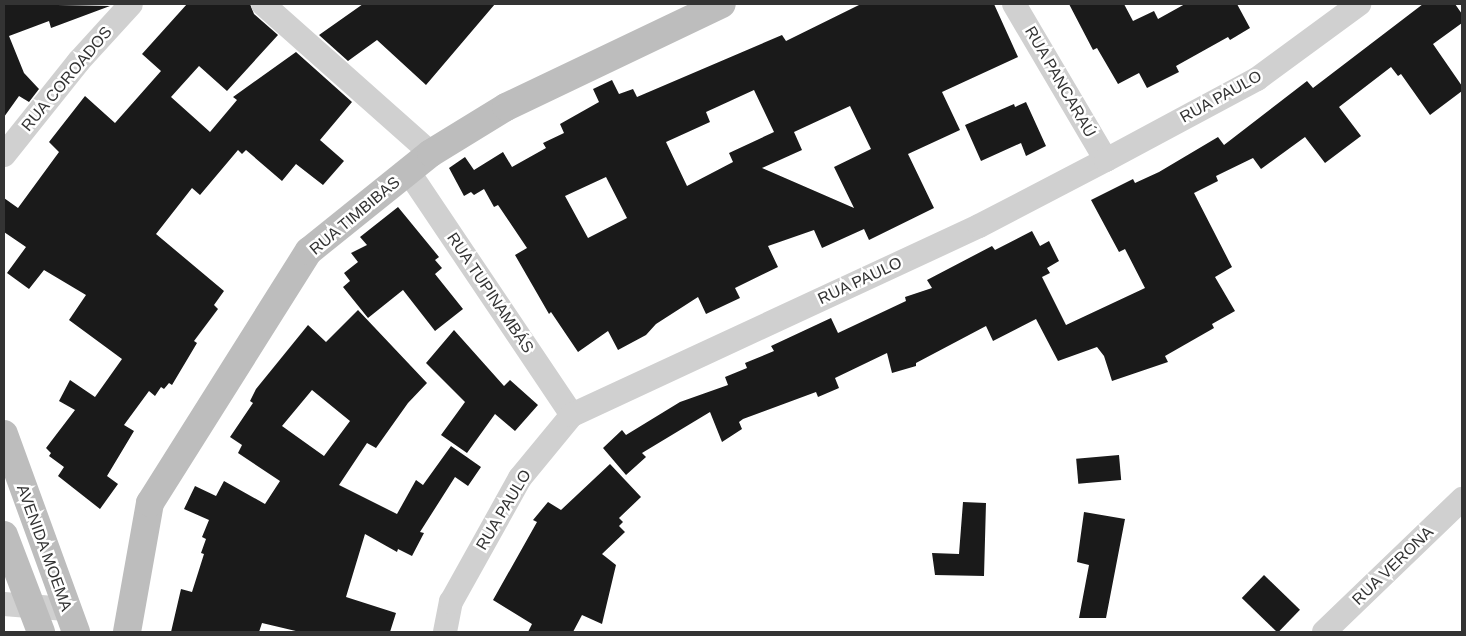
<!DOCTYPE html>
<html>
<head>
<meta charset="utf-8">
<style>
	body { margin:0 }
	#map { position:relative; width:1466px; height:636px; overflow:hidden; background:#fff; font-family:Helvetica,sans-serif }
	div>[style] { position:absolute }
	.building>* { inset:0; background:#1a1a1a; transform-origin:0 0 }
	.street>* { height:24px; margin:-12px; padding:0 12px; transform-origin:12px; border-radius:12px; background:#d0d0d0 }
	.secondary>* { height:28px; margin:-14px; padding:0 14px; transform-origin:14px; border-radius:14px; background:#bdbdbd }
	span { translate:-50% -50%; white-space:nowrap; text-align:center; line-height:1.15; -webkit-text-stroke:5px #fff; paint-order:stroke }
	.street-label { font-size:16px; color:#333 }
	.frame { position:absolute; inset:0; border:5px solid #333; pointer-events:none }
</style>
</head>
<body>
<div id="map">
	<div class="building">
		<div style="clip-path:polygon(4px 4px,110px 6px,51px 28px,49px 21px,9px 36px,24px 73px,39px 89px,29px 102px,19px 96px,4px 117px)"></div>
		<div style="clip-path:polygon(187px 4px,250px 4px,254px 14px,278px 35px,227px 91px,199px 66px,171px 97px,210px 132px,237px 100px,233px 97px,296px 52px,352px 102px,320px 140px,344px 161px,323px 185px,296px 164px,282px 181px,246px 150px,242px 154px,238px 150px,200px 195px,192px 188px,156px 234px,224px 291px,214px 305px,218px 309px,194px 341px,197px 343px,172px 385px,169px 383px,164px 389px,161px 387px,155px 396px,149px 391px,124px 425px,134px 431px,107px 476px,118px 484px,100px 509px,58px 476px,64px 467px,49px 456px,51px 453px,46px 448px,75px 410px,59px 401px,70px 380px,95px 397px,122px 359px,69px 320px,86px 295px,44px 270px,29px 289px,7px 273px,26px 247px,4px 232px,4px 198px,18px 208px,59px 152px,49px 142px,85px 96px,115px 123px,161px 71px,142px 54px)"></div>
		<div style="clip-path:polygon(363px 4px,495px 4px,426px 85px,377px 40px,348px 61px,319px 35px)"></div>
		<div style="clip-path:polygon(evenodd,861px 4px,994px 4px,1018px 57px,942px 92px,960px 130px,908px 154px,934px 208px,869px 240px,864px 229px,822px 248px,814px 230px,768px 246px,778px 267px,735px 288px,740px 298px,706px 314px,698px 297px,656px 324px,646px 335px,618px 350px,608px 331px,578px 352px,551px 312px,549px 314px,515px 255px,527px 248px,498px 205px,494px 207px,484px 189px,474px 195px,471px 192px,464px 196px,449px 168px,465px 157px,474px 170px,503px 152px,512px 167px,546px 148px,543px 143px,564px 133px,560px 124px,599px 102px,593px 89px,612px 80px,619px 94px,633px 89px,637px 97px,782px 35px,786px 41px,861px 4px,754px 90px,774px 132px,729px 153px,733px 162px,687px 186px,666px 142px,710px 122px,706px 112px,754px 90px,861px 4px,850px 106px,871px 149px,834px 167px,854px 208px,762px 168px,802px 150px,794px 132px,850px 106px,861px 4px,606px 177px,627px 218px,588px 238px,565px 196px,606px 177px)"></div>
		<div style="clip-path:polygon(1069px 4px,1124px 4px,1133px 21px,1154px 11px,1158px 19px,1185px 4px,1237px 4px,1250px 28px,1230px 40px,1228px 37px,1176px 66px,1179px 72px,1147px 88px,1139px 73px,1118px 84px,1097px 48px,1093px 50px)"></div>
		<div style="clip-path:polygon(1423px 4px,1455px 4px,1462px 14px,1462px 23px,1433px 44px,1462px 86px,1462px 91px,1430px 115px,1401px 74px,1398px 76px,1391px 67px,1339px 107px,1361px 136px,1325px 163px,1305px 137px,1261px 169px,1253px 158px,1216px 176px,1218px 181px,1194px 193px,1232px 267px,1215px 277px,1235px 311px,1212px 324px,1214px 328px,1165px 356px,1168px 362px,1112px 381px,1104px 356px,1097px 347px,1058px 361px,1036px 319px,993px 341px,986px 326px,916px 363px,916px 366px,892px 373px,887px 353px,835px 378px,839px 388px,818px 397px,816px 392px,743px 419px,739px 422px,742px 429px,722px 442px,710px 412px,642px 453px,646px 457px,626px 475px,603px 448px,622px 430px,626px 435px,680px 402px,728px 385px,725px 377px,747px 368px,745px 363px,774px 351px,771px 346px,831px 318px,838px 333px,906px 301px,905px 297px,932px 288px,927px 280px,992px 246px,995px 250px,1032px 231px,1040px 246px,1049px 241px,1059px 261px,1047px 268px,1050px 273px,1042px 277px,1066px 325px,1145px 288px,1125px 249px,1119px 252px,1091px 200px,1133px 179px,1135px 183px,1159px 172px,1218px 137px,1224px 145px,1307px 81px,1313px 88px)"></div>
		<div style="clip-path:polygon(1026px 102px,1046px 146px,1026px 156px,1021px 143px,981px 161px,965px 125px,1014px 104px,1015px 107px)"></div>
		<div style="clip-path:polygon(398px 207px,439px 257px,435px 260px,442px 268px,435px 274px,463px 309px,435px 331px,403px 290px,368px 318px,343px 287px,350px 281px,344px 273px,358px 262px,351px 253px,367px 245px,360px 237px)"></div>
		<div style="clip-path:polygon(evenodd,358px 310px,427px 383px,408px 403px,376px 448px,367px 443px,339px 485px,397px 514px,416px 480px,423px 485px,451px 446px,481px 467px,468px 486px,455px 477px,420px 532px,424px 533px,412px 556px,398px 549px,397px 552px,365px 534px,346px 597px,396px 613px,390px 632px,300px 632px,262px 623px,259px 632px,171px 632px,181px 589px,192px 592px,204px 554px,201px 553px,206px 539px,202px 537px,209px 520px,184px 509px,195px 486px,216px 496px,224px 481px,265px 504px,280px 481px,238px 453px,242px 445px,230px 437px,253px 403px,250px 401px,256px 389px,308px 325px,326px 342px,358px 310px,312px 390px,350px 421px,324px 456px,282px 426px,312px 390px)"></div>
		<div style="clip-path:polygon(454px 330px,504px 386px,510px 380px,538px 405px,515px 431px,495px 414px,467px 453px,441px 435px,465px 402px,426px 363px)"></div>
		<div style="left:1119px;top:455px;width:25px;height:43px;rotate:85deg"></div>
		<div style="clip-path:polygon(610px 464px,641px 497px,619px 518px,623px 522px,619px 526px,625px 532px,602px 554px,616px 565px,602px 624px,582px 615px,573px 632px,528px 632px,532px 624px,493px 600px,537px 522px,533px 520px,548px 502px,561px 510px)"></div>
		<div style="clip-path:polygon(963px 502px,986px 503px,984px 576px,935px 575px,932px 553px,959px 554px)"></div>
		<div style="clip-path:polygon(1084px 512px,1125px 519px,1106px 618px,1079px 618px,1089px 565px,1077px 562px)"></div>
		<div style="left:1264px;top:575px;width:50px;height:32px;rotate:44deg"></div>
	</div>
	<div class="street">
		<div style="left:263px;top:4px;width:225px;rotate:41.6deg"></div>
		<div style="left:1014px;top:4px;width:181px;rotate:59.5deg"></div>
		<div style="left:4px;top:155px;width:120px;rotate:-51.4deg"></div>
		<div style="left:79px;top:61px;width:77px;rotate:-47.6deg"></div>
		<div style="left:408px;top:171px;width:294px;rotate:56.1deg"></div>
		<div style="left:4px;top:604px;width:62px;rotate:4.6deg"></div>
		<div style="left:445px;top:632px;width:31px;rotate:-79deg"></div>
		<div style="left:451px;top:602px;width:142px;rotate:-60.9deg"></div>
		<div style="left:520px;top:478px;width:82px;rotate:-50.5deg"></div>
		<div style="left:572px;top:415px;width:449px;rotate:-24.9deg"></div>
		<div style="left:979px;top:226px;width:143px;rotate:-27.5deg"></div>
		<div style="left:1106px;top:160px;width:171px;rotate:-28.2deg"></div>
		<div style="left:1257px;top:79px;width:127px;rotate:-36.3deg"></div>
		<div style="left:1324px;top:632px;width:192px;rotate:-43.9deg"></div>
	</div>
	<div class="secondary">
		<div style="left:4px;top:434px;width:211px;rotate:70deg"></div>
		<div style="left:4px;top:535px;width:104px;rotate:69.1deg"></div>
		<div style="left:127px;top:632px;width:131px;rotate:-79.9deg"></div>
		<div style="left:150px;top:503px;width:298px;rotate:-57.8deg"></div>
		<div style="left:309px;top:251px;width:156px;rotate:-38.8deg"></div>
		<div style="left:431px;top:153px;width:88px;rotate:-31.5deg"></div>
		<div style="left:506px;top:107px;width:239px;rotate:-25.5deg"></div>
	</div>
	<div class="street-label">
		<span style="left:67px;top:79px;rotate:-50deg">RUA COROADOS</span>
		<span style="left:1060px;top:82px;rotate:60deg">RUA PANCARAÚ</span>
		<span style="left:1221px;top:97px;rotate:-29deg">RUA PAULO</span>
		<span style="left:355px;top:216px;rotate:-40deg">RUA TIMBIBAS</span>
		<span style="left:860px;top:281px;rotate:-25deg">RUA PAULO</span>
		<span style="left:490px;top:293px;rotate:56deg">RUA TUPINAMBÁS</span>
		<span style="left:504px;top:510px;rotate:-59deg">RUA PAULO</span>
		<span style="left:44px;top:548px;rotate:70deg">AVENIDA MOEMA</span>
		<span style="left:1393px;top:566px;rotate:-44deg">RUA VERONA</span>
	</div>
	<div class="frame"></div>
</div>
</body>
</html>
